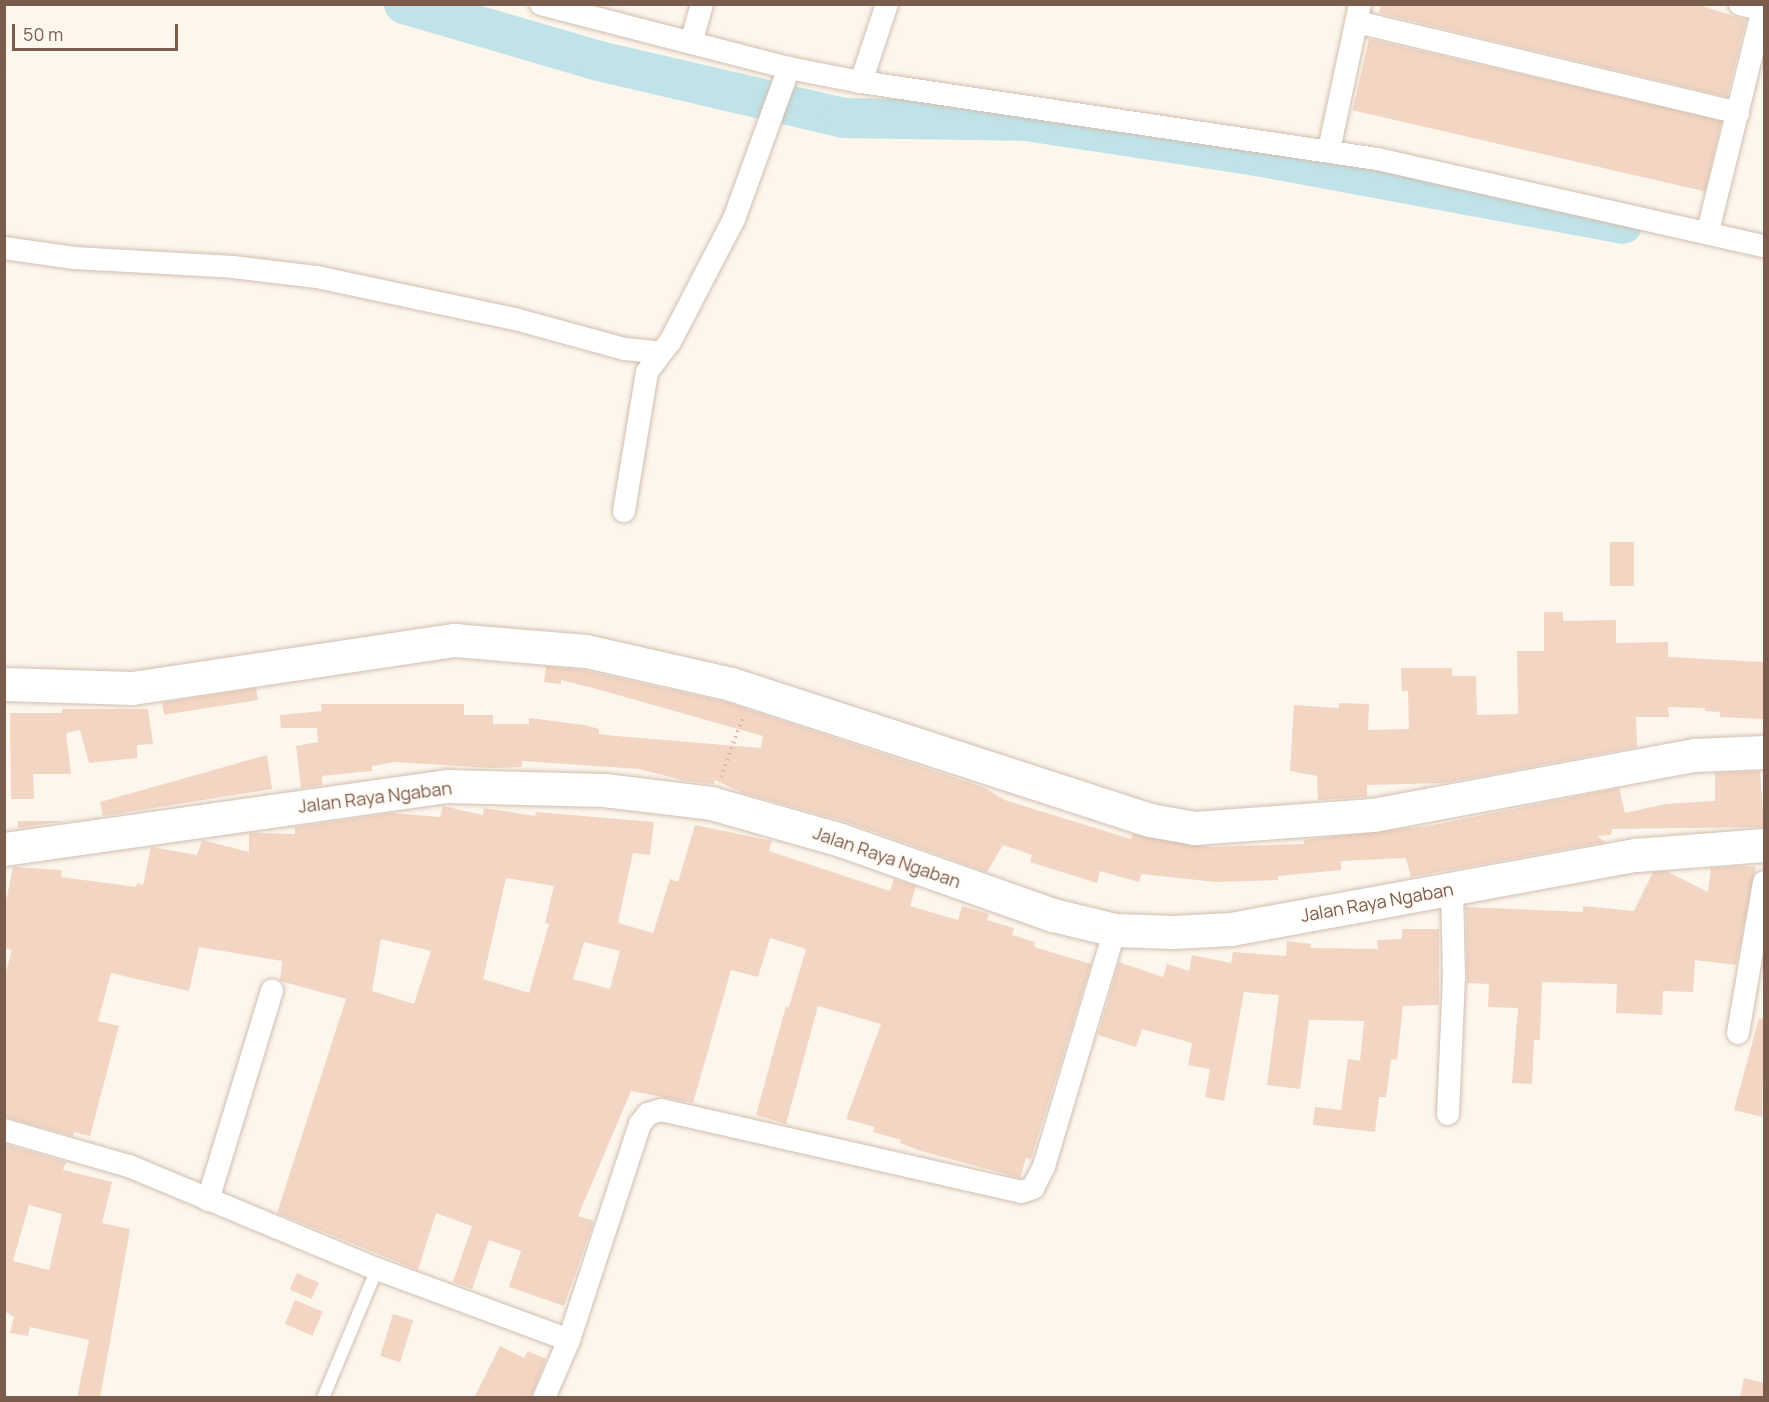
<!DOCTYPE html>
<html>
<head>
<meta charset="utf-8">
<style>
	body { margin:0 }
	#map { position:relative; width:1769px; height:1402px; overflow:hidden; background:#fdf6ec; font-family:Manrope,sans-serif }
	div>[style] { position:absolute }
	.river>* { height:40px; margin:-20px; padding:0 20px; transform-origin:20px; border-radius:20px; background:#bfe3e8 }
	.building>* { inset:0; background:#f3d5c3; transform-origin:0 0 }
	.path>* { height:4px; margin-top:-2px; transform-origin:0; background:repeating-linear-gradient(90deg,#d9b8a5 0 1.5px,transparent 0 6px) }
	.roads { filter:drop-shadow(0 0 2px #d1beb0) drop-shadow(0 0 2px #d1beb0) }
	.lane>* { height:12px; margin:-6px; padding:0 6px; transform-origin:6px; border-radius:6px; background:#fff }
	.street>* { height:22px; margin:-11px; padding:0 11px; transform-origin:11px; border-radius:11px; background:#fff }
	.secondary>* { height:33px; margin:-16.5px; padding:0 16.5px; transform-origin:16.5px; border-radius:16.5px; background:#fff }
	span { translate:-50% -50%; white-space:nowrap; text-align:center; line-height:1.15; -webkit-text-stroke:4.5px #fffaf3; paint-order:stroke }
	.street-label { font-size:18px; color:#7a5c4d }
	.frame { position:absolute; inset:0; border:6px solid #7a5c4d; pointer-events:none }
	.scale { position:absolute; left:12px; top:24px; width:166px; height:27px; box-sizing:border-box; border:3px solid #7a5c4d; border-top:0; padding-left:8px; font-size:18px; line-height:21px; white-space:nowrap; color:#7a5c4d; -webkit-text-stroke:4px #fffaf3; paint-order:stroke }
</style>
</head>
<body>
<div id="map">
	<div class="river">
		<div style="left:404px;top:4px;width:203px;rotate:16.3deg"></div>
		<div style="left:599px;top:61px;width:251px;rotate:13.1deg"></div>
		<div style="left:843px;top:118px;width:183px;rotate:0.9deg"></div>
		<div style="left:1026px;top:121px;width:234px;rotate:8.6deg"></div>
		<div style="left:1257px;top:156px;width:372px;rotate:10.5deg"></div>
	</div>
	<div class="building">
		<div style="clip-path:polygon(1381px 4px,1696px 4px,1746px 20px,1727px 97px,1379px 13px)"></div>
		<div style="left:1369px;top:39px;width:362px;height:73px;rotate:13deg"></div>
		<div style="left:1634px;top:542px;width:44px;height:24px;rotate:90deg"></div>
		<div style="clip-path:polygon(1544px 612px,1563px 612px,1563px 621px,1616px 620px,1616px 643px,1668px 642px,1668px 657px,1764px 662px,1763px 719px,1720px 717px,1720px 712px,1705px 711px,1705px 708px,1668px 707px,1669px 717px,1636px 717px,1637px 747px,1444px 783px,1367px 785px,1367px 797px,1318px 800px,1317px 776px,1290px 771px,1294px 705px,1339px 708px,1339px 703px,1369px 704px,1368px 730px,1409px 729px,1408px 691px,1402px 691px,1401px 668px,1452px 668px,1452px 676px,1476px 676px,1477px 715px,1518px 714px,1517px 651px,1544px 651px)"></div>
		<div style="clip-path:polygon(546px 666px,583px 670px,726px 702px,983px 787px,1005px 800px,1131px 839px,1133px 834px,1211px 847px,1304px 844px,1304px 840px,1428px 826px,1619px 788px,1625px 813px,1665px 804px,1715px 801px,1715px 773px,1760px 771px,1764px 827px,1612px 829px,1611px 835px,1597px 836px,1605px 842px,1411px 877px,1406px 858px,1341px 861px,1341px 870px,1278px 876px,1278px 880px,1216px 882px,1141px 874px,1139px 882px,1100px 871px,1097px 883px,1030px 862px,1032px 855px,1003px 845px,987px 872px,847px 822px,743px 793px,715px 780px,713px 784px,686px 781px,639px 769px,522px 761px,522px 767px,492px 768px,395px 762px,372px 766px,372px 771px,322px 776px,322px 785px,301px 788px,296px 746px,318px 742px,317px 728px,281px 728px,280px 715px,322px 711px,321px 704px,464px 704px,464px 715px,493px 715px,493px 724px,529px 724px,529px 718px,584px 725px,599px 729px,599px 734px,616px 736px,761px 748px,763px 736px,593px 688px,561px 680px,561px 684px,544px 682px)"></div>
		<div style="left:256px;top:688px;width:12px;height:95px;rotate:81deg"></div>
		<div style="clip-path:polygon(62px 709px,148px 709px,153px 744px,137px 745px,137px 758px,89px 763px,80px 730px,66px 733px,71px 774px,33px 774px,34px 799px,11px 799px,10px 713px,62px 713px)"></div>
		<div style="clip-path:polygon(267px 755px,272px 789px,103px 816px,100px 802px)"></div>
		<div style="clip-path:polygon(evenodd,443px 806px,483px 815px,484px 808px,535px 816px,536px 812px,654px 822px,650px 855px,633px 853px,618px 923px,653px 933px,670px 879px,678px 882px,695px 825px,772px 841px,769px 851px,890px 891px,894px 879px,916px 886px,910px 906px,958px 920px,962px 906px,989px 914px,987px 920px,1014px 928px,1012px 935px,1035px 942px,1034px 947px,1091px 964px,1031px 1159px,1026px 1158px,1020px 1178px,921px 1151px,900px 1143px,901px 1140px,873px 1132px,875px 1127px,846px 1119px,881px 1024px,818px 1006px,786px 1124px,756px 1115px,786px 1006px,789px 1007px,806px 949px,770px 938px,758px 977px,731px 970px,693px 1103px,631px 1091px,578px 1216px,594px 1221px,564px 1306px,509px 1287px,521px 1251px,489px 1240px,472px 1289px,453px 1282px,472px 1226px,436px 1213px,418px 1270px,277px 1213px,346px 999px,280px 981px,282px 961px,199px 947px,189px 991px,111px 973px,98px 1021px,119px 1026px,90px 1136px,74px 1132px,73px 1136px,4px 1117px,4px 978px,12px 950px,4px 948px,4px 911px,13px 867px,62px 870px,61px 877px,136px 887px,137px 883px,143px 885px,151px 847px,197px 855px,202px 840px,249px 852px,249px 833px,295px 834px,295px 827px,392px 813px,440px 817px,443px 806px,506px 878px,554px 886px,545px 923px,549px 924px,529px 993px,483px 979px,506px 878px,443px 806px,381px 939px,431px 951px,414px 1004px,372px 991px,381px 939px,443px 806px,584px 942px,620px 951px,610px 989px,573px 979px,584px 942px)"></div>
		<div style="clip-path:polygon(18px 821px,65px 821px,18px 828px)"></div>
		<div style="clip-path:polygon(1742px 866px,1756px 867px,1736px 965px,1695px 960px,1693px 992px,1663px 991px,1662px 1015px,1616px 1013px,1617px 984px,1542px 982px,1540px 1040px,1534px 1040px,1532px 1084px,1512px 1083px,1518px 1008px,1488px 1007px,1489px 984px,1467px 983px,1466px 907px,1583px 912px,1583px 906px,1634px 911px,1653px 872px,1666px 871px,1708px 892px,1711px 868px)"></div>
		<div style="clip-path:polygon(1402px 929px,1439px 929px,1439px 1005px,1403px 1006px,1397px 1060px,1391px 1059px,1386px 1097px,1379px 1097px,1375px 1132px,1313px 1125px,1315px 1107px,1341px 1110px,1348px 1059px,1360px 1061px,1364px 1021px,1309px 1020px,1300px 1089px,1267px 1085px,1279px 995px,1244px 992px,1224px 1101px,1205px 1097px,1210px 1069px,1188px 1065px,1192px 1043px,1142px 1029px,1136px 1047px,1098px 1035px,1119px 962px,1163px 977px,1167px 964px,1189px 971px,1192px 955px,1231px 963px,1233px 952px,1286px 956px,1287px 941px,1311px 944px,1310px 948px,1378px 949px,1377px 940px,1402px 939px)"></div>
		<div style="clip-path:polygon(1759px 1018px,1764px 1019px,1762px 1117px,1734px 1110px)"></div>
		<div style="clip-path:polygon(evenodd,4px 1144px,66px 1162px,63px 1170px,112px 1182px,102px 1223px,130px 1229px,100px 1398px,77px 1398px,89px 1340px,30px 1327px,28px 1336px,10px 1333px,14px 1317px,4px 1311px,4px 1144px,29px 1205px,62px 1214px,49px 1270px,13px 1261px,29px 1205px)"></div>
		<div style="left:297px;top:1273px;width:24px;height:18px;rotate:24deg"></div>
		<div style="left:295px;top:1300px;width:30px;height:26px;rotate:23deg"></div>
		<div style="left:393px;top:1314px;width:21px;height:44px;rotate:17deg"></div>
		<div style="clip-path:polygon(500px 1346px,524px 1358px,528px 1351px,546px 1359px,531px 1398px,474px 1398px)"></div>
		<div style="clip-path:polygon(1744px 1378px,1764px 1383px,1764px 1398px,1740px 1398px)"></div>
	</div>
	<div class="path">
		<div style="left:721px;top:777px;width:64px;rotate:-69.9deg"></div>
	</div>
	<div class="roads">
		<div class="lane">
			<div style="left:323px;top:1398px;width:140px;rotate:-67.3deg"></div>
		</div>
		<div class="street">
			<div style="left:541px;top:4px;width:256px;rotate:14.5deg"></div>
			<div style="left:789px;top:68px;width:73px;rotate:11deg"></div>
			<div style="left:861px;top:82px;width:522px;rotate:8.49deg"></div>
			<div style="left:1377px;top:159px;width:397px;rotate:12.7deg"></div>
			<div style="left:1740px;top:4px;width:24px;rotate:15deg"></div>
			<div style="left:1357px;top:22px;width:392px;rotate:13.4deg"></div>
			<div style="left:691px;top:43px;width:41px;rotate:-74.2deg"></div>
			<div style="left:861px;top:82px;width:82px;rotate:-71.6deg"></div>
			<div style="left:1329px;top:150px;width:149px;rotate:-78deg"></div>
			<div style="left:1708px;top:231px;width:233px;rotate:-76.1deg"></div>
			<div style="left:4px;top:248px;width:71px;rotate:8.1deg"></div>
			<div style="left:74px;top:258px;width:159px;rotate:3.2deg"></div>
			<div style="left:233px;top:267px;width:85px;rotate:6.8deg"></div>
			<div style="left:317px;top:277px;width:202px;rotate:12deg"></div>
			<div style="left:515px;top:319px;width:114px;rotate:15.3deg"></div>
			<div style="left:625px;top:349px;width:36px;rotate:6deg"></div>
			<div style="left:624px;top:511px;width:141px;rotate:-80.6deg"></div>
			<div style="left:647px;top:372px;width:38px;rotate:-53deg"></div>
			<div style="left:670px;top:342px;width:139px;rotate:-62.5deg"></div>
			<div style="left:734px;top:219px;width:161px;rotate:-70deg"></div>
			<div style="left:1738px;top:1033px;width:153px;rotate:-80.2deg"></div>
			<div style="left:1448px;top:1114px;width:137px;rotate:-87.5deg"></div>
			<div style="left:1454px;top:977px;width:88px;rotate:-91.3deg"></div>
			<div style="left:4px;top:1130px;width:130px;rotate:16.1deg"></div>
			<div style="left:129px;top:1166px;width:269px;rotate:22.6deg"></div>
			<div style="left:377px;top:1269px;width:205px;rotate:20.3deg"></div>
			<div style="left:208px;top:1200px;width:219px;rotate:-73deg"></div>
			<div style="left:544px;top:1398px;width:63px;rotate:-66.7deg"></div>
			<div style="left:569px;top:1340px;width:227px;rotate:-71.8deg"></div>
			<div style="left:640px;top:1124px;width:13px;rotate:-51deg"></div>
			<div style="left:648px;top:1114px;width:14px;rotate:-17deg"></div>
			<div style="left:661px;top:1110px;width:369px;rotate:12.8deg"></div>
			<div style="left:1021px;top:1192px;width:13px;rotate:-18deg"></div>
			<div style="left:1033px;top:1188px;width:25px;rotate:-63deg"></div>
			<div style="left:1044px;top:1166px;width:246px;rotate:-73.3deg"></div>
		</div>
		<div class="secondary">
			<div style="left:4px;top:684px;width:128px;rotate:1.8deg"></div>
			<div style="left:132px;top:688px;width:326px;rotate:-8.5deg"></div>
			<div style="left:454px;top:640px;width:132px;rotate:4.8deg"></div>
			<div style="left:586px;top:651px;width:149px;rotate:12.8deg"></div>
			<div style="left:731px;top:684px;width:441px;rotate:18deg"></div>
			<div style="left:1150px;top:820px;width:45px;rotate:10.3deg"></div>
			<div style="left:1194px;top:828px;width:179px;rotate:-4.2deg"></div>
			<div style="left:1373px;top:815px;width:327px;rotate:-10.6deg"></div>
			<div style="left:1694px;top:755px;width:70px;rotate:-2.5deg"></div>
			<div style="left:4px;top:849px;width:447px;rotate:-8.1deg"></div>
			<div style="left:447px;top:786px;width:157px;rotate:1.5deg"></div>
			<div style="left:604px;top:790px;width:108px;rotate:6.9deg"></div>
			<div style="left:711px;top:803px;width:135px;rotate:15.9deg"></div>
			<div style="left:841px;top:840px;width:225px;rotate:19.5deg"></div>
			<div style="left:1053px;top:915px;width:64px;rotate:13.6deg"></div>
			<div style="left:1115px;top:930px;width:59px;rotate:1.9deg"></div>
			<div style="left:1174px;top:932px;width:57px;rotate:-3deg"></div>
			<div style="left:1231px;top:929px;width:412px;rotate:-10.4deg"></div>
			<div style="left:1636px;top:855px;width:128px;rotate:-4.5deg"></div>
		</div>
	</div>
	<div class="street-label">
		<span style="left:375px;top:797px;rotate:-7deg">Jalan Raya Ngaban</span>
		<span style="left:887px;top:857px;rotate:19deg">Jalan Raya Ngaban</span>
		<span style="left:1377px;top:902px;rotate:-10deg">Jalan Raya Ngaban</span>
	</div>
	<div class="frame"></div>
	<div class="scale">50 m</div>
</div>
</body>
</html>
